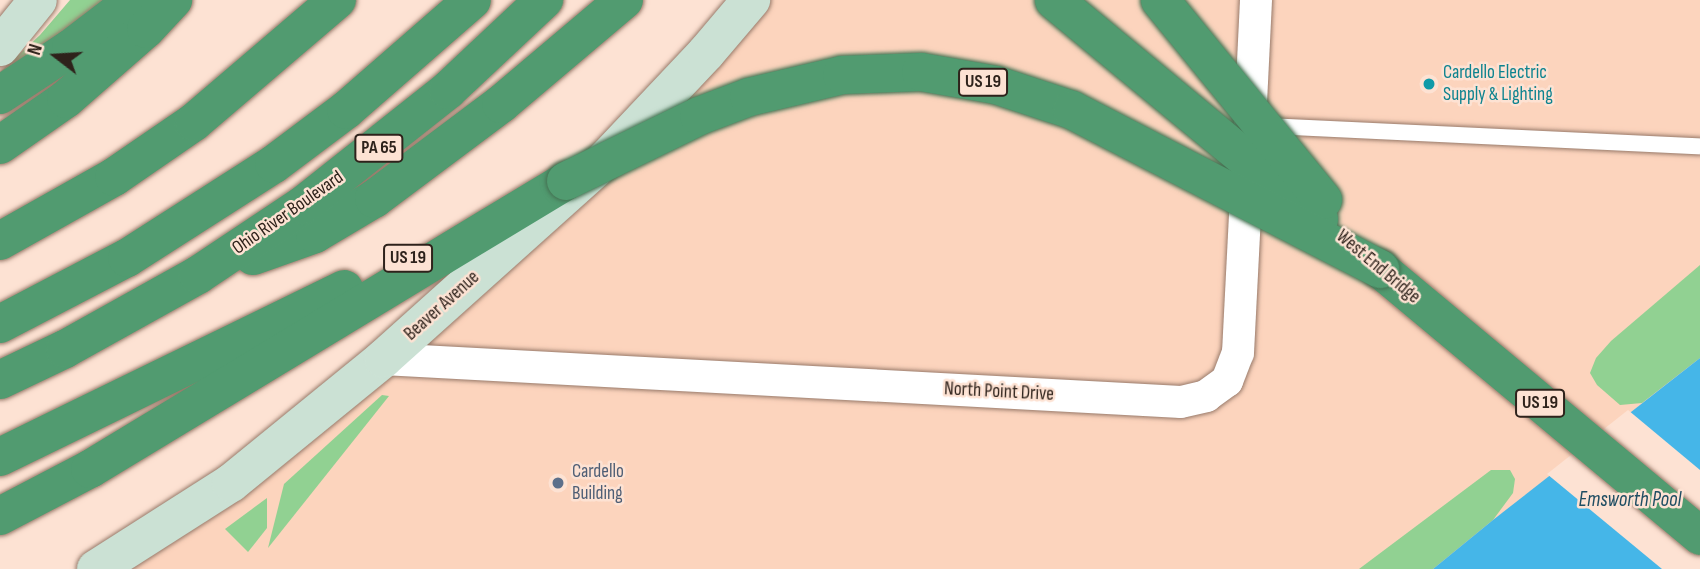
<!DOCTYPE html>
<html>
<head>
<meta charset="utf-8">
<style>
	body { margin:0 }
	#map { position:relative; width:1700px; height:569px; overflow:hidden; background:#fde2d3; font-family:"Sofia Sans Condensed",sans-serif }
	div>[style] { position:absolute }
	.built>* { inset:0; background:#fcd4bd }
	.green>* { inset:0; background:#91d192 }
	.water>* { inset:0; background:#45b6e8 }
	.pier>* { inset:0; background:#fde2d3 }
	.roads { filter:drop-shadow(0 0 2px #987a6a) drop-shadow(0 0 2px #987a6a) }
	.lane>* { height:16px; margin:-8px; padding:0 8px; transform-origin:8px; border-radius:8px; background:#fff }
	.street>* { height:32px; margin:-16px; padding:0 16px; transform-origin:16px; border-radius:16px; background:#fff }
	.secondary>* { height:38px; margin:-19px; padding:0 19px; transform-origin:19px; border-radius:19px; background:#cbe1d4 }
	.highway>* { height:38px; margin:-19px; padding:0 19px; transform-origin:19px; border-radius:19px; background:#519b70 }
	.bridges { filter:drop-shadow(0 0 2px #457152) drop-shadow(0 0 2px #457152) }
	.highway-bridge>* { height:38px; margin:-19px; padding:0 19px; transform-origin:19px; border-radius:19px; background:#519b70 }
	.dots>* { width:19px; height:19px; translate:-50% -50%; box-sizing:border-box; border:4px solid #fde2d3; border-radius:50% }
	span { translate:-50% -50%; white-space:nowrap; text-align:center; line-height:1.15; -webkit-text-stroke:5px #fde2d3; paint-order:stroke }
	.shield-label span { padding:2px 5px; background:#fde2d3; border:2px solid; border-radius:5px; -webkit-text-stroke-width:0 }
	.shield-label { font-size:18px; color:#2e221b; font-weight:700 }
	.culture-label { font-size:19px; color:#0d838f }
	.left { translate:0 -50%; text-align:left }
	.street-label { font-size:19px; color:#2e221b }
	.service-label { font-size:19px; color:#4e5e75 }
	.water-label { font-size:21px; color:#204e63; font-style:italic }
	.north { position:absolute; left:21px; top:21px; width:70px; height:70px; -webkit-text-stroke:5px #fde2d3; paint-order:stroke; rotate:287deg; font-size:19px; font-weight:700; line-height:28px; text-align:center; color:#2e221b }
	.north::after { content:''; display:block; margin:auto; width:24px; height:32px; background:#2e221b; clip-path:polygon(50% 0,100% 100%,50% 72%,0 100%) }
</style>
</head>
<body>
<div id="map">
	<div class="built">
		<div style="clip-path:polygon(751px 0,1700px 0,1700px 358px,1433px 569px,96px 569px,231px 483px)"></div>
	</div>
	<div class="green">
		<div style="clip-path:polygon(70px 0,104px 0,0 78px,0 72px,40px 35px)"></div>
		<div style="clip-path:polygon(1700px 265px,1700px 358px,1642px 403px,1620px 405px,1597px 385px,1590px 373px,1596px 358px,1611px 341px)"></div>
		<div style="clip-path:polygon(382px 395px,389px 396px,268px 548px,284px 484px)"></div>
		<div style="clip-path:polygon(1491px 470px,1510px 470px,1515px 479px,1513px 493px,1493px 520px,1433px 569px,1359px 569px)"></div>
		<div style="clip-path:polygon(267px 498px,267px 528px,248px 552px,225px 529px)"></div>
	</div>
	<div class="water">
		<div style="clip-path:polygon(1700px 358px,1700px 569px,1433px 569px,1493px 520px)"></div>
	</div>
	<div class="pier">
		<div style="clip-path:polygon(1628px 410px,1700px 470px,1700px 569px,1662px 569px,1547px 474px)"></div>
	</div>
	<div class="roads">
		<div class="lane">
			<div style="left:1269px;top:126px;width:431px;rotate:2.7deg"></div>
		</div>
		<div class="street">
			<div style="left:1250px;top:123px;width:123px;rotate:-87.2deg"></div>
			<div style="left:383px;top:359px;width:799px;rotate:3.08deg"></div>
			<div style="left:1181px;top:402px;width:26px;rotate:-13deg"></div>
			<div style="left:1206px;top:396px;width:26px;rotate:-36deg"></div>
			<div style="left:1227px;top:381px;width:30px;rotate:-69deg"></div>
			<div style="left:1238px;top:353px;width:175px;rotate:-87.1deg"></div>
		</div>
		<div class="secondary">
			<div style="left:0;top:47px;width:60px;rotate:-51deg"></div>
			<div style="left:96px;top:569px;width:160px;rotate:-32.5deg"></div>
			<div style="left:231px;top:483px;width:196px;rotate:-39.2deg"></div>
			<div style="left:383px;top:359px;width:301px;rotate:-41.9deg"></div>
			<div style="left:607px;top:158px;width:144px;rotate:-46.7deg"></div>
			<div style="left:706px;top:53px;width:70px;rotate:-49.7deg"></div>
		</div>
		<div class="highway">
			<div style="left:0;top:95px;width:85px;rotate:-33.5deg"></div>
			<div style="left:71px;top:48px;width:79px;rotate:-37.3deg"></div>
			<div style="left:0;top:145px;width:80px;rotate:-34.9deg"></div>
			<div style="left:66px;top:99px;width:106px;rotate:-41.2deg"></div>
			<div style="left:146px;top:29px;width:40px;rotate:-47deg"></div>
			<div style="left:0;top:241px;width:131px;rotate:-29.3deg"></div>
			<div style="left:114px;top:177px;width:97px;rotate:-34.5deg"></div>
			<div style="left:194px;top:122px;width:188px;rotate:-40.5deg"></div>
			<div style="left:253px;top:256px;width:66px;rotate:-19.5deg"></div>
			<div style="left:315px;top:234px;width:69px;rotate:-30.7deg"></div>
			<div style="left:374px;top:199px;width:159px;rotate:-36.8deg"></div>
			<div style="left:501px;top:104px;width:161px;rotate:-40.2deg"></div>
			<div style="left:1380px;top:269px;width:417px;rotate:39.8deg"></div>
			<div style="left:0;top:324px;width:143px;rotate:-27.5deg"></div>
			<div style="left:127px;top:258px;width:174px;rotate:-32.6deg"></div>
			<div style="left:274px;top:164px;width:90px;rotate:-36.9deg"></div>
			<div style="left:346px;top:110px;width:167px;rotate:-41.1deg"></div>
			<div style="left:0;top:380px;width:72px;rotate:-25.5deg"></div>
			<div style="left:65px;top:349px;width:152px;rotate:-29.1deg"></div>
			<div style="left:198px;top:275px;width:126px;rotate:-33.7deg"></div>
			<div style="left:303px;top:205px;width:185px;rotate:-38.4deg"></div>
			<div style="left:448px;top:90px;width:132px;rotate:-43.2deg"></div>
			<div style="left:0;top:457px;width:383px;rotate:-26deg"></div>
			<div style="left:0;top:516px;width:102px;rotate:-27.6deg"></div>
			<div style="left:90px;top:469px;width:556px;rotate:-31.18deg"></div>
		</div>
	</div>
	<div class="bridges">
		<div class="highway-bridge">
			<div style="left:1054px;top:0;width:344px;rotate:39.6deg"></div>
			<div style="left:1160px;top:0;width:258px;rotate:50.8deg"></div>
			<div style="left:566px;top:181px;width:148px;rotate:-26deg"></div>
			<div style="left:699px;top:116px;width:53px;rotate:-20.8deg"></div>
			<div style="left:749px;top:97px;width:96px;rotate:-13.3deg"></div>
			<div style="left:842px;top:75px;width:79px;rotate:-2.2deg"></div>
			<div style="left:921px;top:72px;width:76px;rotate:9.8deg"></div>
			<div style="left:996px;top:85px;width:80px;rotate:18.2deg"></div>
			<div style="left:1072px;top:110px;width:347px;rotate:27.3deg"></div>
		</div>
	</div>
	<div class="dots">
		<div style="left:1429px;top:84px;background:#0f9aa8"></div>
		<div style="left:558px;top:483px;background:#5c6f8a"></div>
	</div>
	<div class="shield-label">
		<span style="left:983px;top:82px">US 19</span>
		<span style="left:379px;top:148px">PA 65</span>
		<span style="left:408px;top:258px">US 19</span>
		<span style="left:1540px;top:403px">US 19</span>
	</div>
	<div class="culture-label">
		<span class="left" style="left:1443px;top:84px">Cardello Electric<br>Supply &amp; Lighting</span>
	</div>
	<div class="street-label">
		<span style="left:288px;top:213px;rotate:-35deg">Ohio River Boulevard</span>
		<span style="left:1378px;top:267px;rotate:40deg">West End Bridge</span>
		<span style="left:442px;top:306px;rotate:-42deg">Beaver Avenue</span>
		<span style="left:999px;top:392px;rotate:3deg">North Point Drive</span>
	</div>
	<div class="service-label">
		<span class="left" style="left:572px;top:483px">Cardello<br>Building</span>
	</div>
	<div class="water-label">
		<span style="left:1630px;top:500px">Emsworth Pool</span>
	</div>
	<div class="north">N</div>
</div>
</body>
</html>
